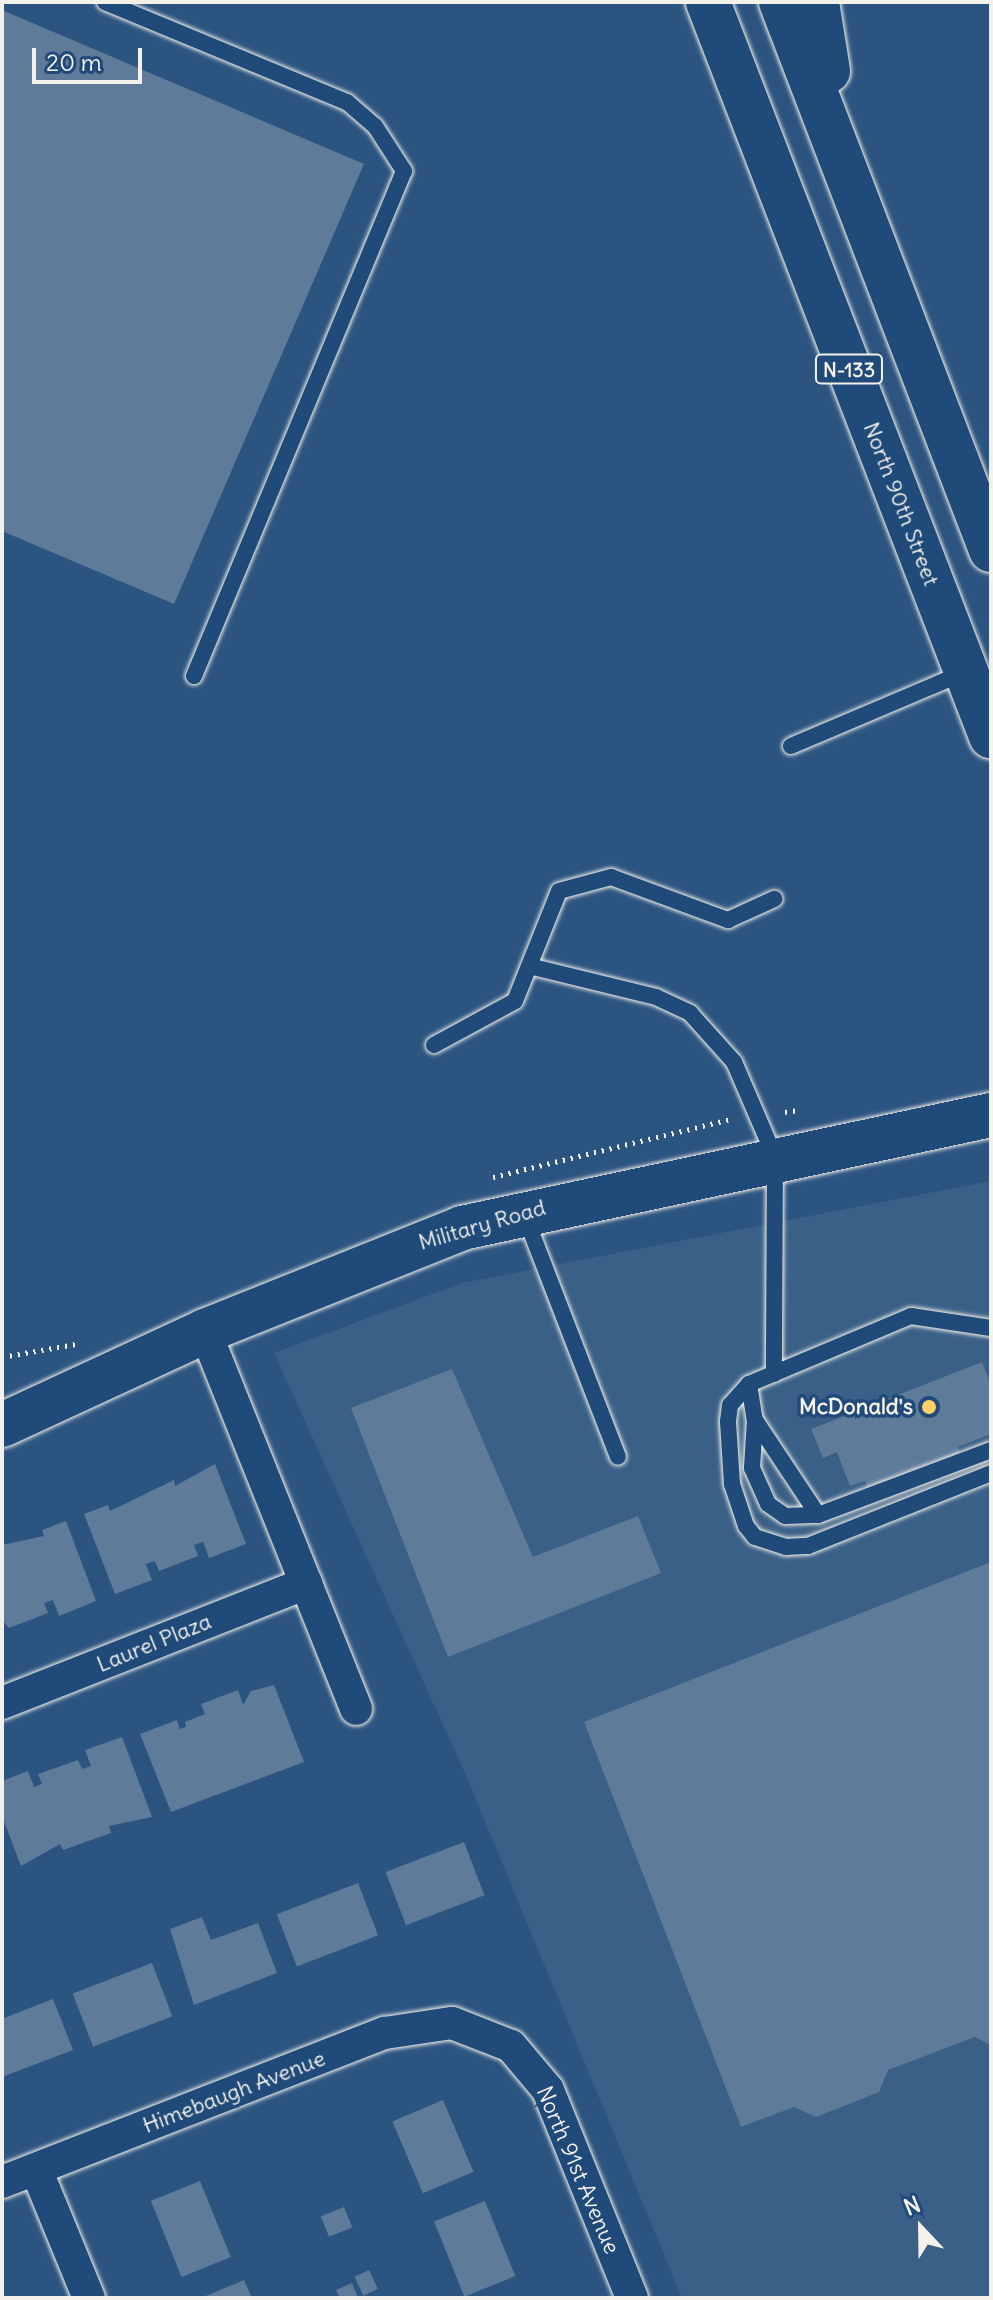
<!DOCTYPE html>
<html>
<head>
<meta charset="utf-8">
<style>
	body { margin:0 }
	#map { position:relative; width:993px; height:2300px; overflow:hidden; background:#2c5481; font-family:Delius,sans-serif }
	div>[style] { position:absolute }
	.built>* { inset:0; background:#3b6088 }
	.building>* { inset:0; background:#5e7b9a; transform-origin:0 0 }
	.path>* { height:5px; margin-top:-2.5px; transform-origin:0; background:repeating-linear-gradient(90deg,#f4f1e8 0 2px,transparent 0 8px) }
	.roads { filter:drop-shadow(0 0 2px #f4f1e8) drop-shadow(0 0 2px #f4f1e8) }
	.lane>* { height:16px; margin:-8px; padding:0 8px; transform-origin:8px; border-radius:8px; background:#1f4a7a }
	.street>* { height:32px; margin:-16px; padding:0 16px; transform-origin:16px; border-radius:16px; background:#1f4a7a }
	.secondary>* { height:44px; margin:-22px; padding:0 22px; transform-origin:22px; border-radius:22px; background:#1f4a7a }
	.primary>* { height:44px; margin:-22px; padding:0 22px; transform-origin:22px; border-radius:22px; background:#1f4a7a }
	.dots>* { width:22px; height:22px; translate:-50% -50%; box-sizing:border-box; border:4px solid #1f4a7a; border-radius:50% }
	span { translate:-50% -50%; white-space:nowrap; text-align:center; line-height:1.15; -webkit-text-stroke:7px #1f4a7a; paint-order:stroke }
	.shield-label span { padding:2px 6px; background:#1f4a7a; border:2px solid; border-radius:6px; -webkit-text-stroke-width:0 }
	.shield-label { font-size:20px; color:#f4f1e8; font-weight:700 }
	.street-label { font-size:22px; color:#f4f1e8 }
	.poi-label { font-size:22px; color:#f4f1e8; font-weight:700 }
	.right { translate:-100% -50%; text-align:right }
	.frame { position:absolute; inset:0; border:4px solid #f4f1e8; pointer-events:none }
	.north { position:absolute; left:881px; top:2188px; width:80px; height:80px; -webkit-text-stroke:6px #1f4a7a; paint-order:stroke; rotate:338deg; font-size:22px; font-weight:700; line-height:32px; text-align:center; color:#f4f1e8 }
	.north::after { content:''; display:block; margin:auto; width:28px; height:36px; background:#f4f1e8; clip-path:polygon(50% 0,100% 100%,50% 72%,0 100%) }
	.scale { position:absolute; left:32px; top:48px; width:110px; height:36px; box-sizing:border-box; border:4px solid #f4f1e8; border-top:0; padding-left:10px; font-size:24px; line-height:28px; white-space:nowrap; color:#f4f1e8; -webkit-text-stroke:6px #1f4a7a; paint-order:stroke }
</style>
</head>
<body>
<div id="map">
	<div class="built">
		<div style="clip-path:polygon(991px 1181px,991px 2298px,682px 2298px,465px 1773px,274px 1353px,462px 1283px)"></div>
	</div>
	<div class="building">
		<div style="clip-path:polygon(2px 10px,364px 164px,174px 604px,2px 531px)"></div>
		<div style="clip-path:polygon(982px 1362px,991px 1385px,991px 1434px,958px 1447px,961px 1456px,869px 1492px,865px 1481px,850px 1486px,837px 1452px,823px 1458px,811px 1429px)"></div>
		<div style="clip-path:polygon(452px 1369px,533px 1557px,638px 1516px,661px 1573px,448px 1657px,351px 1408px)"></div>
		<div style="clip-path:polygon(215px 1464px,246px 1544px,209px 1558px,203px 1542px,194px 1545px,198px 1556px,159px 1571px,155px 1561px,146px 1564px,152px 1580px,115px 1594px,84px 1514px,108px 1505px,110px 1511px,174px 1480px,175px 1486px)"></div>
		<div style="clip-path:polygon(66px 1521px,96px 1601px,59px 1616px,53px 1600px,44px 1603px,48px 1613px,9px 1628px,2px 1620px,2px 1545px,44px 1536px,42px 1530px)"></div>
		<div style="clip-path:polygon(991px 1562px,991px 2045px,975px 2037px,888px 2070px,879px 2092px,816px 2117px,794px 2107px,741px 2127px,584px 1722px)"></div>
		<div style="clip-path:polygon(274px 1685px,304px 1762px,171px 1812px,140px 1734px,177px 1720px,180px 1729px,186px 1727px,185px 1722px,205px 1714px,201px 1704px,238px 1690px,243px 1705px,251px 1691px)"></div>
		<div style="clip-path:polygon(122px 1737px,152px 1817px,109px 1826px,111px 1833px,63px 1850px,60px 1844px,21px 1866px,2px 1816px,2px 1781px,28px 1771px,34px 1787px,42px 1784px,38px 1774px,78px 1760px,82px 1769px,91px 1766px,85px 1750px)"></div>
		<div style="left:464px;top:1842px;width:57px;height:84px;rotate:69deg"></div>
		<div style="left:358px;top:1883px;width:56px;height:87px;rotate:69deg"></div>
		<div style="clip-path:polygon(202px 1917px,211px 1940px,258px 1923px,277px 1973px,194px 2005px,170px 1929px)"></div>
		<div style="left:152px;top:1963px;width:57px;height:85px;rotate:69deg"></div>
		<div style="clip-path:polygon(53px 1999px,73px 2050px,2px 2077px,2px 2013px,4px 2018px)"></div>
		<div style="left:443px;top:2100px;width:78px;height:55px;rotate:67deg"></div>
		<div style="left:200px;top:2181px;width:82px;height:53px;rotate:68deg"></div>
		<div style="left:485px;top:2201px;width:81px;height:55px;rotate:68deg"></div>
		<div style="left:344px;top:2207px;width:22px;height:25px;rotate:68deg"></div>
		<div style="left:369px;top:2270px;width:21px;height:16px;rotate:65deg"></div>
		<div style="clip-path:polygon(244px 2280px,252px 2298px,201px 2298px)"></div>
		<div style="clip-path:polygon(352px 2283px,358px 2298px,340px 2298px,336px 2290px)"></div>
	</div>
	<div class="path">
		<div style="left:785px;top:1112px;width:14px;rotate:-8deg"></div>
		<div style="left:493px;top:1177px;width:245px;rotate:-13.7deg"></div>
		<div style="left:2px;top:1357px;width:75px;rotate:-10deg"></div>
	</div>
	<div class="roads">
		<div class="lane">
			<div style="left:105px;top:2px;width:262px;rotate:22.5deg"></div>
			<div style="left:347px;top:102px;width:37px;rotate:41deg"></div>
			<div style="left:375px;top:126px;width:54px;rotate:57.2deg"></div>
			<div style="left:404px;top:171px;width:547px;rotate:112.58deg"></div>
			<div style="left:791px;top:746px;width:189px;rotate:-23deg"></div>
			<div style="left:529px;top:966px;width:131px;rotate:13.7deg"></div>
			<div style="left:656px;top:997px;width:38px;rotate:25deg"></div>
			<div style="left:690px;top:1013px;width:66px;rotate:48.1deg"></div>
			<div style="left:734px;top:1062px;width:103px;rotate:66.7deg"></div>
			<div style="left:775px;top:1157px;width:217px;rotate:90.3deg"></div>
			<div style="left:434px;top:1045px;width:92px;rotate:-28.5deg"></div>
			<div style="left:515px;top:1001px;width:118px;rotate:-68.2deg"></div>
			<div style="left:559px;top:891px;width:54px;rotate:-15.1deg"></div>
			<div style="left:611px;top:877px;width:125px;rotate:20.2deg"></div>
			<div style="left:728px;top:920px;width:51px;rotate:-24.5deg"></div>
			<div style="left:525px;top:1216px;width:258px;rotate:68.9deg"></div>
			<div style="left:991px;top:1328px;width:81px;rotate:-171.5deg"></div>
			<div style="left:911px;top:1316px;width:176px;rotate:157.2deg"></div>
			<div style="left:749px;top:1384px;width:28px;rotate:132deg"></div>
			<div style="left:730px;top:1405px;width:17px;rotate:97deg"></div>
			<div style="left:728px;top:1422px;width:62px;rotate:86.3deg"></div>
			<div style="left:732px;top:1484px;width:44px;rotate:71.6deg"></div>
			<div style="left:746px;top:1526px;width:14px;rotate:51deg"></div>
			<div style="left:755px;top:1537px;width:33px;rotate:18deg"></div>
			<div style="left:786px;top:1547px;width:22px;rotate:-3deg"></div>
			<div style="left:808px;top:1546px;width:197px;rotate:-21.7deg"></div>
			<div style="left:749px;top:1384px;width:36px;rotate:81deg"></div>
			<div style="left:755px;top:1420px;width:114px;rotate:56.4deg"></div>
			<div style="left:818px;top:1515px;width:185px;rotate:-20.6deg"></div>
			<div style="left:755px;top:1420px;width:48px;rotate:93.6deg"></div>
			<div style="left:752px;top:1468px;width:39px;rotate:66deg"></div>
			<div style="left:768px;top:1504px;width:21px;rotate:35deg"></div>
			<div style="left:785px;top:1516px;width:33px;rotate:-2deg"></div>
		</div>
		<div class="street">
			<div style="left:205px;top:1331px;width:407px;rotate:68.2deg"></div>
			<div style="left:2px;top:1703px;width:327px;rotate:-21.5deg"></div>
			<div style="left:36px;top:2169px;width:139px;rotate:67.7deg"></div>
			<div style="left:2px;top:2182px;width:411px;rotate:-21.3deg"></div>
			<div style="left:385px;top:2033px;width:68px;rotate:-8.5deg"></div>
			<div style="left:452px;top:2023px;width:63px;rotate:21.3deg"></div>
			<div style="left:511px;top:2046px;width:57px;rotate:49.9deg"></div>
			<div style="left:548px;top:2090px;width:224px;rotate:68deg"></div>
		</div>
		<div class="secondary">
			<div style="left:2px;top:1425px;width:224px;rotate:-24.8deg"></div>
			<div style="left:205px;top:1331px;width:277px;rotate:-21.8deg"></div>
			<div style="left:462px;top:1228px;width:541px;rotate:-12.06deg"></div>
		</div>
		<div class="primary">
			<div style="left:708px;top:2px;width:787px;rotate:68.92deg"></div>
			<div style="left:781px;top:2px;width:587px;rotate:69.03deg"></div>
			<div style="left:817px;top:2px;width:70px;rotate:80.9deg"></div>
		</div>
	</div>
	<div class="dots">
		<div style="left:929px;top:1407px;background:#ffd166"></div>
	</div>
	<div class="shield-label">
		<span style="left:849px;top:369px">N-133</span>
	</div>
	<div class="street-label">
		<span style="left:901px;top:504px;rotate:69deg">North 90th Street</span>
		<span style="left:482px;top:1225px;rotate:-16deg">Military Road</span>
		<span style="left:154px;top:1643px;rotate:-22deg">Laurel Plaza</span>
		<span style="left:234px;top:2092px;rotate:-21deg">Himebaugh Avenue</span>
		<span style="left:578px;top:2170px;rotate:67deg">North 91st Avenue</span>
	</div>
	<div class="poi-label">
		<span class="right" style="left:913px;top:1407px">McDonald's</span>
	</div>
	<div class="frame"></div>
	<div class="north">N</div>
	<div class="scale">20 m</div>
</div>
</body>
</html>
